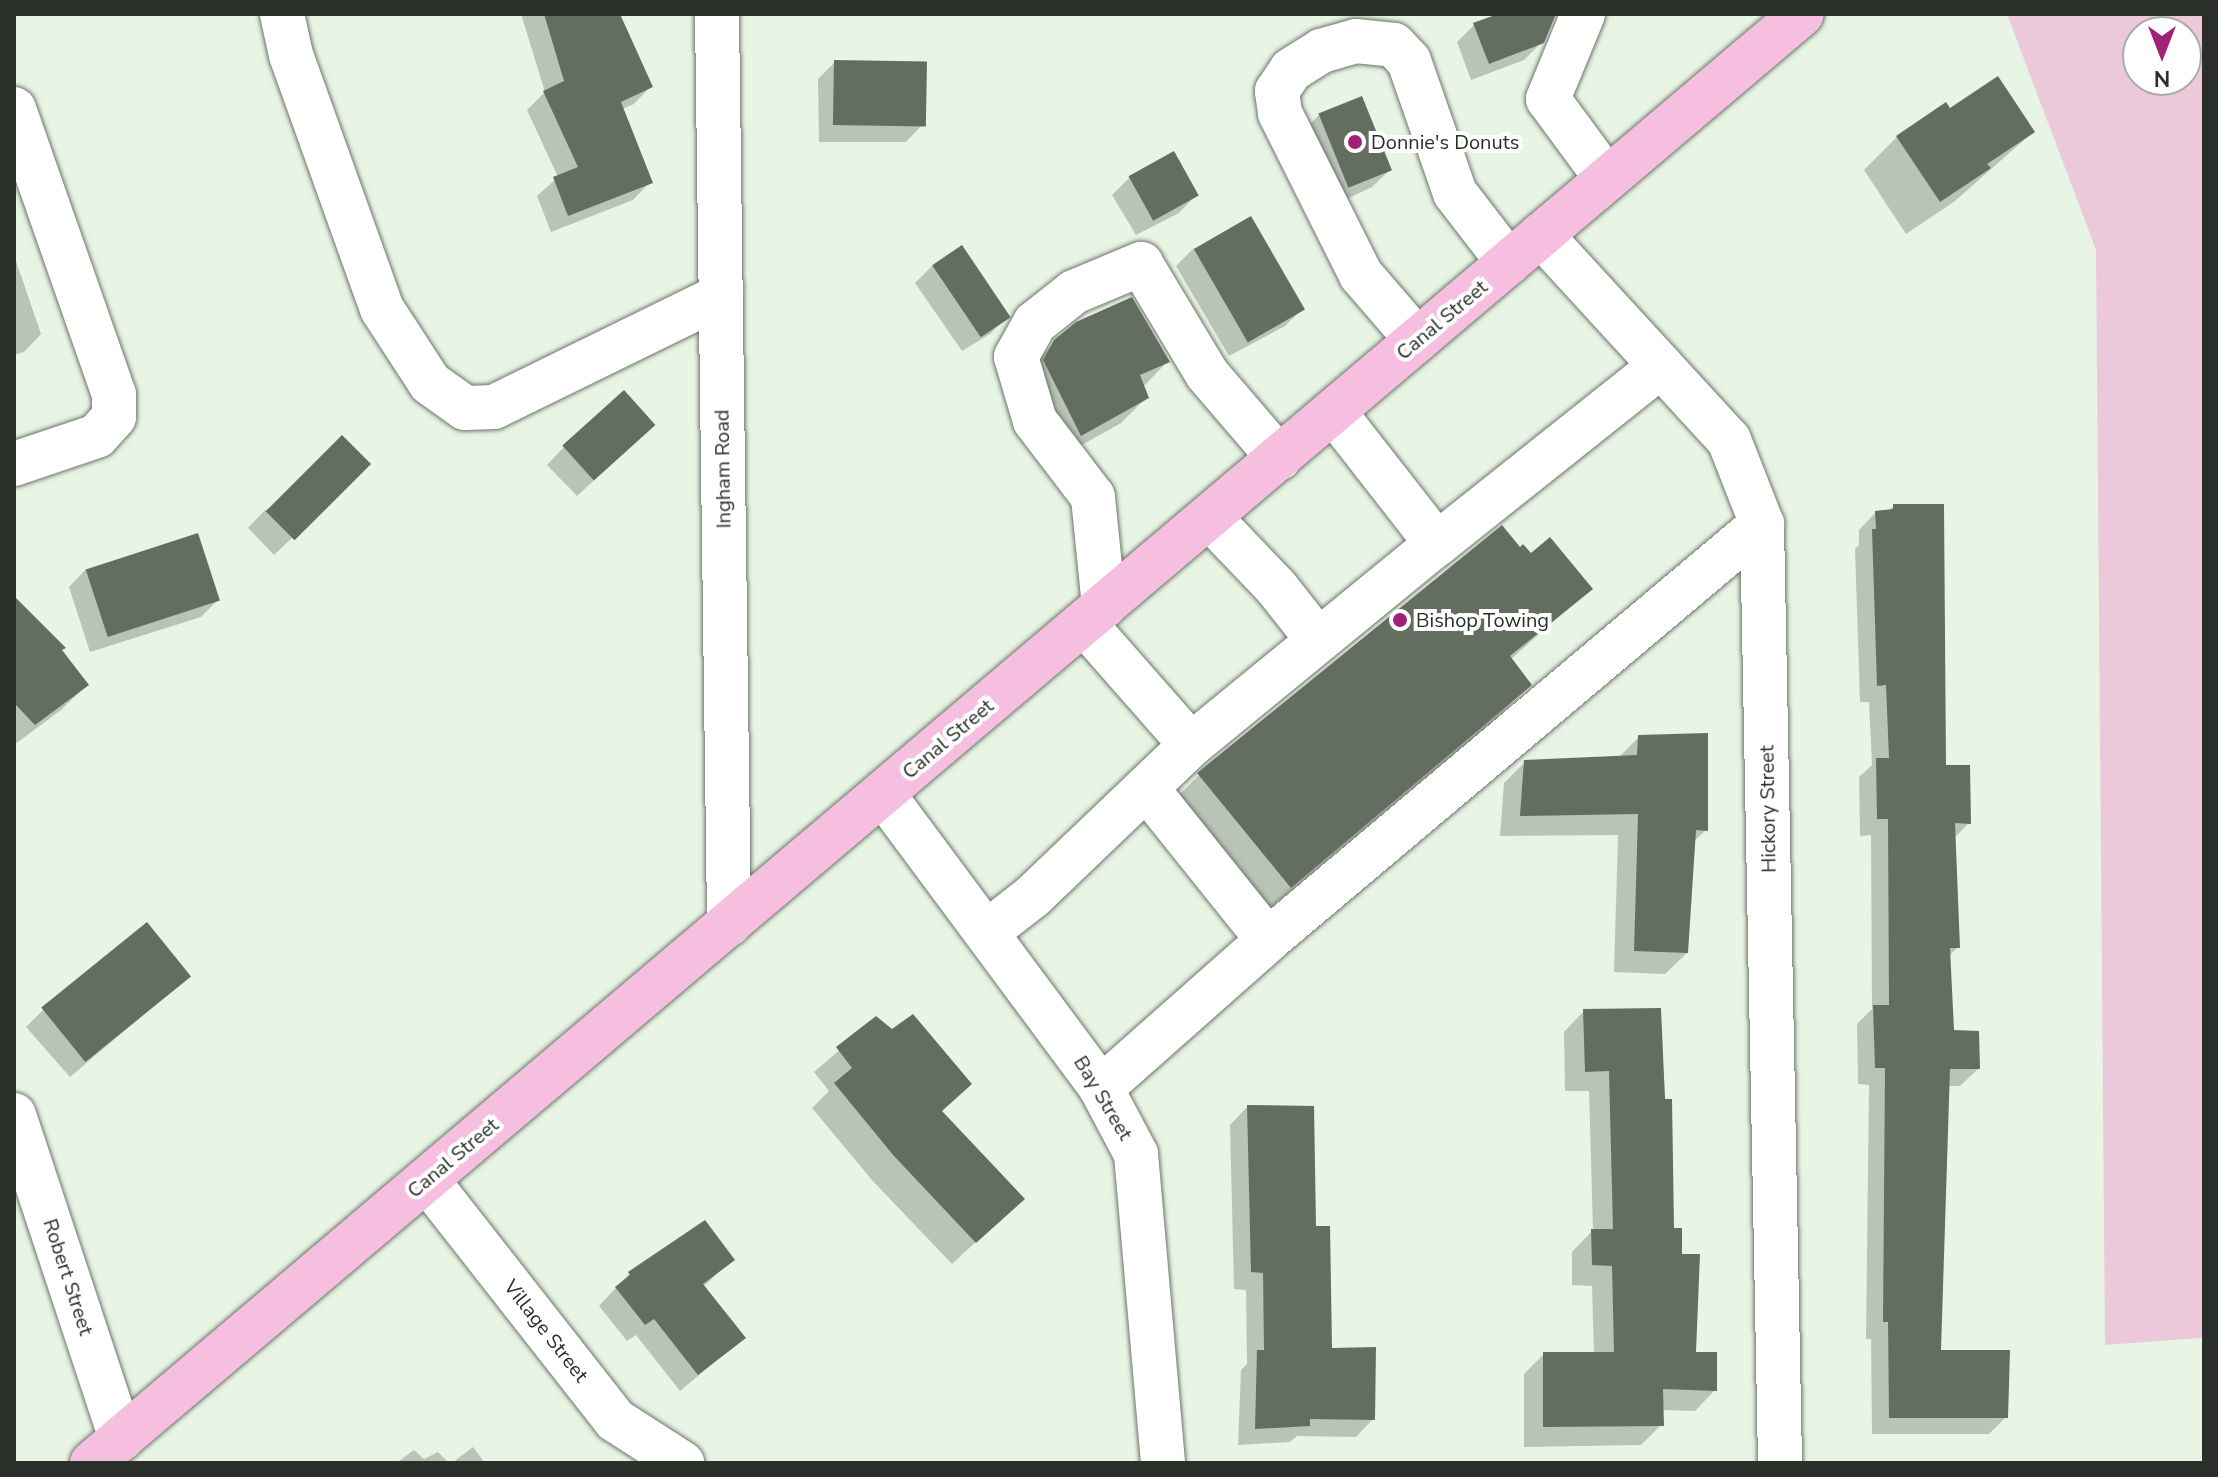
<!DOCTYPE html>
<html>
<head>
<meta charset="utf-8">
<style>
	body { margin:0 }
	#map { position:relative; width:2218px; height:1477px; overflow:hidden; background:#e8f5e5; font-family:"Nunito Sans",sans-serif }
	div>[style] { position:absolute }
	.green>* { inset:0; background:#ebc9db }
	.shadow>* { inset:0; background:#0003 }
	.building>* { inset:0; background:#636e61; transform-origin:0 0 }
	.roads { filter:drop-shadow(0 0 2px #6b7669) drop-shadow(0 0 2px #6b7669) }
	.minor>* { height:44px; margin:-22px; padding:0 22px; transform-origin:22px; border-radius:22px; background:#fff }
	.major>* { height:44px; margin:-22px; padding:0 22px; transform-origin:22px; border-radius:22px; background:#f7bfdf }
	.dots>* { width:22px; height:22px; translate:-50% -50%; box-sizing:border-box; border:4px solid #fff; border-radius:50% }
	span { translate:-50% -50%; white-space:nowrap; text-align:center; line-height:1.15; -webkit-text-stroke:8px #fff; paint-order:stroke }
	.poi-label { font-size:20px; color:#2a2f29 }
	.left { translate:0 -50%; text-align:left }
	.street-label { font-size:20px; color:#2a2f29 }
	.frame { position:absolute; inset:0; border:16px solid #2a2f29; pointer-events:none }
	.north { position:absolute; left:2122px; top:16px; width:80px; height:80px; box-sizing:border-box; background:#fff; border:2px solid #aaaca9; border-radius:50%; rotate:180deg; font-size:22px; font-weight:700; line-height:32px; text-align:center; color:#2a2f29 }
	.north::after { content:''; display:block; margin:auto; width:28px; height:36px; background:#a02175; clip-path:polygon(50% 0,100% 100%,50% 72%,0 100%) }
</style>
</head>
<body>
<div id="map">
	<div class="green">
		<div style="clip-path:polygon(evenodd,2007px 14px,2204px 14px,2204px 1332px,2201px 1338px,2105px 1345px,2096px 250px,2007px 14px,2138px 32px,2186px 32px,2186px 80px,2138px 80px,2138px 32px)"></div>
	</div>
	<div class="shadow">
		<div style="clip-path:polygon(521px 14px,619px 14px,651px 86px,634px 104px,622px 109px,650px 182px,633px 200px,551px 232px,537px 196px,558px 177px,527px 110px,545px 92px)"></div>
		<div style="clip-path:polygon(1504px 14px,1545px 14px,1542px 42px,1524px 60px,1471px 80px,1457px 42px,1474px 25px)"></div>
		<div style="clip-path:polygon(835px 62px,923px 124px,906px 142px,819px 142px,818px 79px)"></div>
		<div style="clip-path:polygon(1946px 105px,1950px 111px,2033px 132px,1955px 201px,1906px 234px,1864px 170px,1897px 137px)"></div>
		<div style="clip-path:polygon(1319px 115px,1390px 170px,1372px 187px,1332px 206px,1302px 132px)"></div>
		<div style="clip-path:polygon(1130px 177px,1196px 195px,1179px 213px,1136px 235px,1112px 195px)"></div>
		<div style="clip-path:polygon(962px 248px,1007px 317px,990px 334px,962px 351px,915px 283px,932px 266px)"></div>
		<div style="clip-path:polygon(1194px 248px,1303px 308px,1285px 326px,1229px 356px,1176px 266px)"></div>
		<div style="clip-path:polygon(14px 255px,41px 334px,24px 352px,14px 355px)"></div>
		<div style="clip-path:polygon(1056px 341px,1168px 361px,1143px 387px,1147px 397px,1121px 423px,1055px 460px,1029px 368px)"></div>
		<div style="clip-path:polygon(636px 442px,577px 496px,547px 465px,564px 447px)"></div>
		<div style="clip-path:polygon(351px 482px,274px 555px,248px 528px,265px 510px)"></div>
		<div style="clip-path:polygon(1894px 506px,1944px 767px,1969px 823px,1954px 838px,1958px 947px,1948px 957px,1952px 1032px,1978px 1069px,1960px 1086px,1948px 1086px,1939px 1352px,2006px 1417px,1989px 1434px,1872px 1434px,1871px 1339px,1866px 1339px,1869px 1085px,1858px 1084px,1857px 1024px,1872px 1009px,1871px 835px,1860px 836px,1859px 777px,1872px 765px,1869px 702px,1860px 702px,1855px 549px,1859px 545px,1859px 530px,1876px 512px,1888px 511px)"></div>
		<div style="clip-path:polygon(1520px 549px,1590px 589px,1510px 660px,1530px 684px,1497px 718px,1257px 919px,1166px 808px,1199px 775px)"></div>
		<div style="clip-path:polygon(86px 569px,218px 600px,201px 617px,90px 652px,69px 587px)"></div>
		<div style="clip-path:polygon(14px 599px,87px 685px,61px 710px,14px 745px)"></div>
		<div style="clip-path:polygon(1639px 737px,1706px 830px,1693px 842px,1687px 953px,1665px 974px,1614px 972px,1618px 835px,1500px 836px,1504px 783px,1525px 762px,1618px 758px)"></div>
		<div style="clip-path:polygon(189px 976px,70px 1077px,26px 1027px,44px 1009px)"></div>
		<div style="clip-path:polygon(1660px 1010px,1672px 1230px,1680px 1256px,1694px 1354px,1715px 1390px,1695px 1411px,1661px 1410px,1661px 1425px,1641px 1445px,1524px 1447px,1524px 1374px,1544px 1354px,1594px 1354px,1592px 1286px,1572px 1285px,1572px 1252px,1593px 1230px,1589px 1091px,1565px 1091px,1564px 1032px,1584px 1011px)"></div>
		<div style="clip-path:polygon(876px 1019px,892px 1032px,940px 1112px,1022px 1199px,952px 1264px,871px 1179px,812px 1108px,829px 1091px,814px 1072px)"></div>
		<div style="clip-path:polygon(1247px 1107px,1314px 1228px,1330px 1350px,1373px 1419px,1356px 1437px,1297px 1436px,1290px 1442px,1238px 1445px,1241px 1370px,1247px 1364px,1246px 1290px,1234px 1289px,1230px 1125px)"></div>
		<div style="clip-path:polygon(704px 1223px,732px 1260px,703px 1287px,743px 1338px,680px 1391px,636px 1335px,627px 1341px,599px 1306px,629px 1274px)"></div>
		<div style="clip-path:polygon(473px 1447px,485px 1463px,452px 1463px)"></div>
		<div style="clip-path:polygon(414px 1450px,424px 1459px,438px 1452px,449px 1463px,396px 1463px)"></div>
	</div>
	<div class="building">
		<div style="clip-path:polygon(544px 14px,620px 14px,653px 87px,621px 102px,653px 183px,568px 216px,553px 177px,578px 167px,543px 91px,564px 81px)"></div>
		<div style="clip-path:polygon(1498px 14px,1556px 14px,1544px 43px,1489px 64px,1473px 23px)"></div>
		<div style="left:834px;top:60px;width:93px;height:65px;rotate:1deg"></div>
		<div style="clip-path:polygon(1998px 76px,2035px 132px,1987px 164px,1991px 168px,1940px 202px,1896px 136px,1946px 102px,1950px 108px)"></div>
		<div style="left:1362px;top:96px;width:80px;height:47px;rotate:68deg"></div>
		<div style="left:1174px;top:151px;width:51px;height:52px;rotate:61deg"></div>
		<div style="left:1251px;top:216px;width:108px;height:66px;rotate:60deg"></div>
		<div style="left:962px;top:245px;width:87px;height:36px;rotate:56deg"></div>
		<div style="clip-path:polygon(1132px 297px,1170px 362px,1140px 375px,1149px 398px,1081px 436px,1043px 360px,1054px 340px,1076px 322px)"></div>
		<div style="left:624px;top:390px;width:47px;height:83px;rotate:48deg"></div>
		<div style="left:342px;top:435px;width:41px;height:108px;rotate:45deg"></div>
		<div style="clip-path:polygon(1893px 504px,1944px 504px,1946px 765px,1970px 765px,1971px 824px,1955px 823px,1960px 948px,1950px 948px,1954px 1030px,1979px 1031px,1980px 1069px,1950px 1069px,1941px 1350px,2010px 1350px,2008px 1418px,1889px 1418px,1888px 1322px,1883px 1322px,1885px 1068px,1875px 1068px,1873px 1005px,1889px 1005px,1888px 819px,1877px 819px,1876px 758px,1889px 758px,1886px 685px,1877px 686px,1872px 529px,1876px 529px,1875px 511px,1893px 509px)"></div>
		<div style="clip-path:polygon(1502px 525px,1520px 547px,1523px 544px,1531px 553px,1550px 537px,1593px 589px,1510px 656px,1532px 685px,1291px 888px,1197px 773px)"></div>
		<div style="left:198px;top:533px;width:71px;height:118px;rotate:72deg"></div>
		<div style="clip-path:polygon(14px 596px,66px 648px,62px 650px,89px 685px,35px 725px,14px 703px)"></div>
		<div style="clip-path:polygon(1708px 733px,1708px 831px,1696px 830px,1688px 953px,1634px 951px,1638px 814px,1520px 816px,1524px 760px,1637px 755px,1638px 735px)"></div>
		<div style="left:147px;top:922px;width:70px;height:136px;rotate:51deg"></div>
		<div style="clip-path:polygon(1661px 1008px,1665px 1099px,1672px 1099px,1674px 1228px,1682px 1228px,1682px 1254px,1700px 1254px,1696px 1352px,1717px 1352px,1717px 1391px,1663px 1389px,1664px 1426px,1543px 1427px,1543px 1352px,1614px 1352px,1612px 1266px,1592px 1265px,1591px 1229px,1613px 1229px,1609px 1071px,1585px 1072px,1583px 1009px)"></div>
		<div style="clip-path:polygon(913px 1014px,972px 1084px,942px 1111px,1025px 1199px,976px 1243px,894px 1156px,834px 1083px,852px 1068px,836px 1047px,876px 1016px,892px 1029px)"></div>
		<div style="clip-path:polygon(1247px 1105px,1314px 1106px,1316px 1226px,1330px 1226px,1332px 1348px,1376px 1347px,1375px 1420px,1310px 1419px,1310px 1426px,1255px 1429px,1257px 1350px,1264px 1350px,1263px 1273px,1251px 1272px)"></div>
		<div style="clip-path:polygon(705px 1220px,735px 1260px,703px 1284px,746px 1338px,698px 1375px,654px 1319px,645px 1325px,615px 1287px,630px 1275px,628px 1272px)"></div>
	</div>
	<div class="roads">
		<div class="minor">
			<div style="left:282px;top:14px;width:42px;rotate:77.6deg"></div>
			<div style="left:291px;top:55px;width:270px;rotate:70.3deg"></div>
			<div style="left:382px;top:309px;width:88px;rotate:57deg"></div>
			<div style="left:430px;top:383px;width:43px;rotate:35.5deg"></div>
			<div style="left:465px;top:408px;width:29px;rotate:-2deg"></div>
			<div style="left:494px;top:407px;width:253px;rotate:-26.1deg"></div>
			<div style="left:717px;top:14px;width:910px;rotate:89.24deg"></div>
			<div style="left:1583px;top:14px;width:92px;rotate:112.4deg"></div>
			<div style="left:1548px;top:99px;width:99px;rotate:53.6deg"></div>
			<div style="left:14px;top:109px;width:302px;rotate:70.7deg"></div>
			<div style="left:114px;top:394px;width:23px;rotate:90deg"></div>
			<div style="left:114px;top:417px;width:25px;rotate:132deg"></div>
			<div style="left:97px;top:436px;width:88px;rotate:161.4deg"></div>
			<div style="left:1541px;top:235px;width:278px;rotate:47.5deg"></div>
			<div style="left:1729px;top:440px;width:90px;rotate:68.6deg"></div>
			<div style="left:1762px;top:524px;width:939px;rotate:88.9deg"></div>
			<div style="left:1417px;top:340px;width:86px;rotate:-130.7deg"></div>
			<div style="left:1361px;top:275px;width:181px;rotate:-116.6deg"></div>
			<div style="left:1280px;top:113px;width:22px;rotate:-98deg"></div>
			<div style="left:1277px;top:91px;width:25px;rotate:-56deg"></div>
			<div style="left:1291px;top:70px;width:36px;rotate:-32deg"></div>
			<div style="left:1321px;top:51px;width:36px;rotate:-16deg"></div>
			<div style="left:1356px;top:41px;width:38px;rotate:6deg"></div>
			<div style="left:1394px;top:45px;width:22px;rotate:47deg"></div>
			<div style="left:1409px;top:61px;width:140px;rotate:70.8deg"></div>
			<div style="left:1455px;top:193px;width:88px;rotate:52.4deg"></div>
			<div style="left:1209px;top:517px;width:97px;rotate:46.3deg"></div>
			<div style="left:1276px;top:587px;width:66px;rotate:51.7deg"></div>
			<div style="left:1437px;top:544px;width:286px;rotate:-38.5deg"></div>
			<div style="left:1104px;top:606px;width:110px;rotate:-95.8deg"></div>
			<div style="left:1093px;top:497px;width:96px;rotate:-127.3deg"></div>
			<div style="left:1035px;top:421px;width:67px;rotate:-106.5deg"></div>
			<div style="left:1016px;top:357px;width:39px;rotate:-61deg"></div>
			<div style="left:1035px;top:323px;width:50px;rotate:-38.5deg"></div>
			<div style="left:1074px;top:292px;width:73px;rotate:-22.7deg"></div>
			<div style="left:1141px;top:264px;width:128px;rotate:59deg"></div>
			<div style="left:1207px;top:374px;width:111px;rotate:49.4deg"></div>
			<div style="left:1084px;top:623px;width:162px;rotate:48.7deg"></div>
			<div style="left:1191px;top:745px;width:318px;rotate:-39.3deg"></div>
			<div style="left:1437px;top:544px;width:167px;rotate:-128deg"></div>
			<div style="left:1147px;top:789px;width:193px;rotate:51.3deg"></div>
			<div style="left:883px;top:794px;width:366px;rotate:53.4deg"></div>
			<div style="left:1101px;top:1088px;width:75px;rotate:62.1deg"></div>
			<div style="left:1136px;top:1154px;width:310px;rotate:85deg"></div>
			<div style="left:987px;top:932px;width:58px;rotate:-38deg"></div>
			<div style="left:1033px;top:896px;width:219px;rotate:-43.7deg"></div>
			<div style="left:1101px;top:1088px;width:223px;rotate:-41.5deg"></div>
			<div style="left:1268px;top:940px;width:646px;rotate:-40.1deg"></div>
			<div style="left:14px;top:1115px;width:341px;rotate:71.7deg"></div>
			<div style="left:427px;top:1180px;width:305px;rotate:51.9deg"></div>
			<div style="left:615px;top:1420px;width:80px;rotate:32.7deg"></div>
		</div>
		<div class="major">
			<div style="left:92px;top:1463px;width:2241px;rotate:-40.28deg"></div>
		</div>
	</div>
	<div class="dots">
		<div style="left:1355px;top:142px;background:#a02175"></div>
		<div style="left:1400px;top:620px;background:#a02175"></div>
	</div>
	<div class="poi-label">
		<span class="left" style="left:1371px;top:142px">Donnie's Donuts</span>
		<span class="left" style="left:1416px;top:620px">Bishop Towing</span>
	</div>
	<div class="street-label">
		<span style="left:1442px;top:320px;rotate:-40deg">Canal Street</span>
		<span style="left:723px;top:469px;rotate:-91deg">Ingham Road</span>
		<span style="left:948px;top:739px;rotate:-40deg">Canal Street</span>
		<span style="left:1768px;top:809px;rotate:-91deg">Hickory Street</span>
		<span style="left:1103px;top:1098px;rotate:59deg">Bay Street</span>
		<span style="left:453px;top:1158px;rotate:-40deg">Canal Street</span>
		<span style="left:68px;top:1277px;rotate:72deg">Robert Street</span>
		<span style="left:546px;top:1331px;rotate:52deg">Village Street</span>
	</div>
	<div class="frame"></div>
	<div class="north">N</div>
</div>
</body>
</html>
